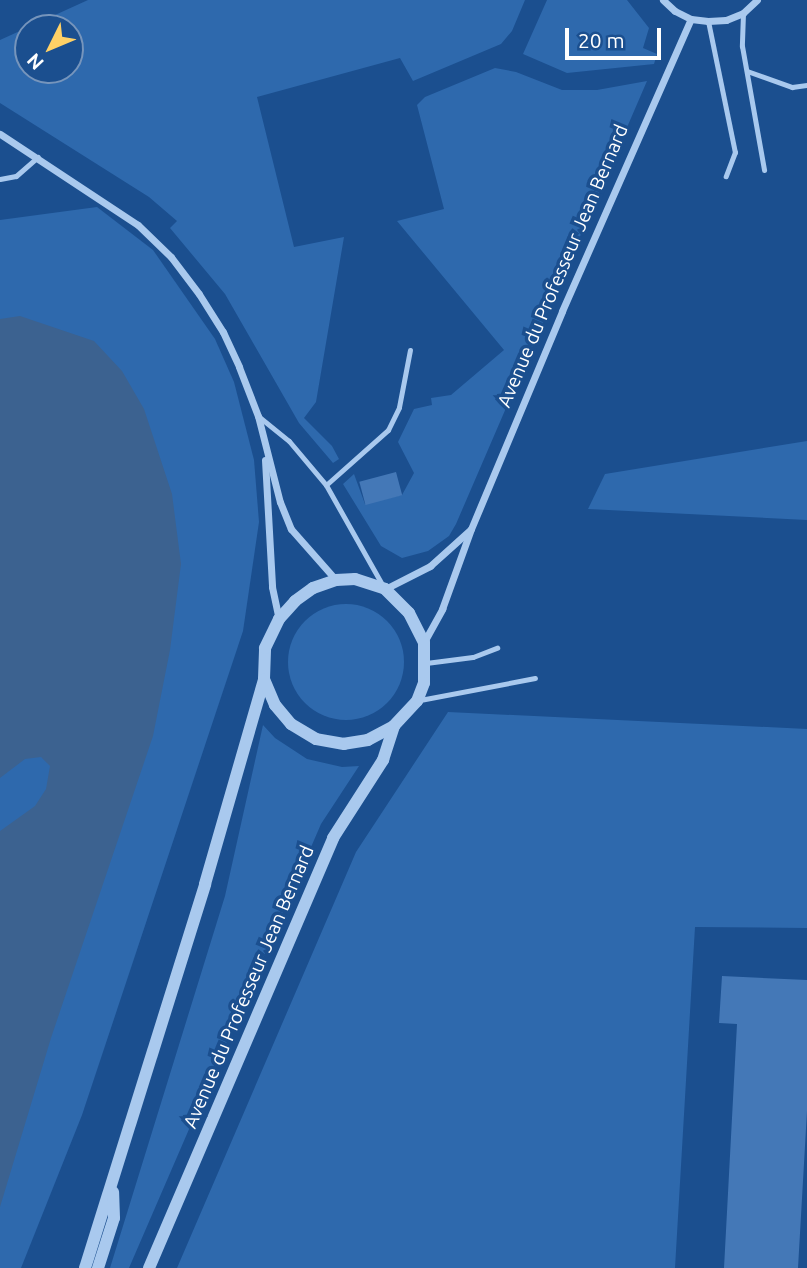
<!DOCTYPE html>
<html>
<head>
<meta charset="utf-8">
<style>
	body { margin:0 }
	#map { position:relative; width:807px; height:1268px; overflow:hidden; background:#1b4f8f; font-family:Ubuntu,sans-serif }
	div>[style] { position:absolute }
	.green>* { inset:0; background:#2e69ad }
	.round { border-radius:50% }
	.water>* { inset:0; background:#3c6290 }
	.building>* { inset:0; background:#4478b7; transform-origin:0 0 }
	.service>* { height:5px; margin:-2.5px; padding:0 2.5px; transform-origin:2.5px; border-radius:2.5px; background:#a9c9ee }
	.minor>* { height:7px; margin:-3.5px; padding:0 3.5px; transform-origin:3.5px; border-radius:3.5px; background:#a9c9ee }
	.tertiary>* { height:12px; margin:-6px; padding:0 6px; transform-origin:6px; border-radius:6px; background:#a9c9ee }
	span { translate:-50% -50%; white-space:nowrap; text-align:center; line-height:1.15; -webkit-text-stroke:7px #1b4f8f; paint-order:stroke }
	.street-label { font-size:19px; color:#fff }
	.north { position:absolute; left:14px; top:14px; width:70px; height:70px; box-sizing:border-box; background:#1b4f8f; border:2px solid #7695bc; border-radius:50%; rotate:227deg; font-size:19px; font-weight:700; line-height:28px; text-align:center; color:#fff }
	.north::after { content:''; display:block; margin:auto; width:24px; height:32px; background:#ffd166; clip-path:polygon(50% 0,100% 100%,50% 72%,0 100%) }
	.scale { position:absolute; left:565px; top:28px; width:96px; height:32px; box-sizing:border-box; border:4px solid #fff; border-top:0; padding-left:9px; font-size:21px; line-height:24px; white-space:nowrap; color:#fff; -webkit-text-stroke:5px #1b4f8f; paint-order:stroke }
</style>
</head>
<body>
<div id="map">
	<div class="green">
		<div style="clip-path:polygon(evenodd,88px 0,525px 0,512px 31px,501px 44px,413px 81px,400px 58px,257px 97px,294px 247px,344px 237px,316px 402px,304px 418px,332px 446px,339px 459px,333px 463px,299px 423px,225px 294px,170px 228px,177px 221px,149px 197px,0 103px,0 40px,88px 0,28px 28px,70px 28px,70px 70px,28px 70px,28px 28px)"></div>
		<div style="clip-path:polygon(547px 0,627px 0,649px 28px,643px 48px,657px 54px,654px 64px,567px 73px,523px 54px)"></div>
		<div style="clip-path:polygon(495px 68px,516px 72px,562px 90px,597px 90px,647px 81px,456px 524px,449px 536px,428px 551px,402px 558px,381px 546px,343px 484px,354px 474px,365px 504px,402px 495px,414px 473px,398px 442px,414px 409px,432px 405px,431px 398px,451px 395px,504px 350px,397px 221px,444px 209px,417px 105px,425px 97px)"></div>
		<div style="clip-path:polygon(97px 207px,153px 250px,215px 339px,234px 382px,254px 460px,259px 522px,243px 631px,82px 1115px,21px 1268px,0 1268px,0 220px)"></div>
		<div style="clip-path:polygon(807px 441px,807px 520px,588px 509px,605px 474px)"></div>
		<div class="round" style="left:288px;top:604px;width:116px;height:116px"></div>
		<div style="clip-path:polygon(448px 712px,807px 729px,807px 928px,695px 927px,675px 1268px,177px 1268px,356px 852px)"></div>
		<div style="clip-path:polygon(263px 725px,275px 738px,307px 759px,342px 767px,359px 766px,321px 824px,129px 1268px,110px 1268px,225px 896px)"></div>
	</div>
	<div class="water">
		<div style="clip-path:polygon(20px 316px,94px 341px,122px 371px,144px 409px,172px 494px,181px 564px,170px 650px,153px 736px,51px 1038px,0 1207px,0 831px,35px 806px,46px 789px,50px 766px,41px 757px,25px 759px,0 778px,0 319px)"></div>
	</div>
	<div class="building">
		<div style="left:396px;top:472px;width:24px;height:38px;rotate:75deg"></div>
		<div style="clip-path:polygon(722px 976px,807px 980px,807px 1111px,798px 1268px,724px 1268px,737px 1024px,719px 1023px)"></div>
	</div>
	<div class="service">
		<div style="left:743px;top:13px;width:33px;rotate:92deg"></div>
		<div style="left:742px;top:46px;width:126px;rotate:79.9deg"></div>
		<div style="left:708px;top:21px;width:134px;rotate:78.4deg"></div>
		<div style="left:735px;top:152px;width:26px;rotate:111deg"></div>
		<div style="left:747px;top:71px;width:48px;rotate:19.6deg"></div>
		<div style="left:792px;top:87px;width:15px;rotate:-8deg"></div>
		<div style="left:0;top:179px;width:16px;rotate:-11deg"></div>
		<div style="left:16px;top:176px;width:29px;rotate:-41deg"></div>
		<div style="left:258px;top:416px;width:40px;rotate:39deg"></div>
		<div style="left:289px;top:441px;width:57px;rotate:49.9deg"></div>
		<div style="left:326px;top:485px;width:116px;rotate:60.6deg"></div>
		<div style="left:326px;top:485px;width:83px;rotate:-41.6deg"></div>
		<div style="left:388px;top:430px;width:25px;rotate:-64deg"></div>
		<div style="left:399px;top:407px;width:58px;rotate:-79.1deg"></div>
		<div style="left:426px;top:663px;width:47px;rotate:-7.3deg"></div>
		<div style="left:473px;top:657px;width:26px;rotate:-21deg"></div>
		<div style="left:420px;top:700px;width:117px;rotate:-10.8deg"></div>
	</div>
	<div class="minor">
		<div style="left:663px;top:0;width:16px;rotate:43deg"></div>
		<div style="left:675px;top:11px;width:18px;rotate:27deg"></div>
		<div style="left:691px;top:19px;width:17px;rotate:7deg"></div>
		<div style="left:708px;top:21px;width:18px;rotate:-3deg"></div>
		<div style="left:726px;top:20px;width:18px;rotate:-22deg"></div>
		<div style="left:743px;top:13px;width:19px;rotate:-43deg"></div>
		<div style="left:0;top:134px;width:165px;rotate:33.4deg"></div>
		<div style="left:138px;top:225px;width:46px;rotate:44.1deg"></div>
		<div style="left:171px;top:257px;width:46px;rotate:52.9deg"></div>
		<div style="left:199px;top:294px;width:45px;rotate:57.7deg"></div>
		<div style="left:223px;top:332px;width:38px;rotate:65deg"></div>
		<div style="left:239px;top:367px;width:53px;rotate:68.8deg"></div>
		<div style="left:258px;top:416px;width:89px;rotate:75.7deg"></div>
		<div style="left:280px;top:502px;width:29px;rotate:68deg"></div>
		<div style="left:291px;top:529px;width:68px;rotate:48.6deg"></div>
		<div style="left:265px;top:460px;width:127px;rotate:86.8deg"></div>
		<div style="left:272px;top:587px;width:33px;rotate:78deg"></div>
		<div style="left:385px;top:589px;width:51px;rotate:-27.1deg"></div>
		<div style="left:430px;top:566px;width:54px;rotate:-42deg"></div>
		<div style="left:424px;top:642px;width:38px;rotate:-61deg"></div>
		<div style="left:442px;top:609px;width:85px;rotate:-70.1deg"></div>
		<div style="left:471px;top:529px;width:236px;rotate:-67.3deg"></div>
		<div style="left:562px;top:311px;width:319px;rotate:-66.2deg"></div>
	</div>
	<div class="tertiary">
		<div style="left:85px;top:1268px;width:402px;rotate:-72.6deg"></div>
		<div style="left:205px;top:884px;width:213px;rotate:-73.9deg"></div>
		<div style="left:264px;top:679px;width:31px;rotate:-88deg"></div>
		<div style="left:265px;top:648px;width:32px;rotate:-64deg"></div>
		<div style="left:279px;top:619px;width:24px;rotate:-48deg"></div>
		<div style="left:295px;top:601px;width:22px;rotate:-36deg"></div>
		<div style="left:313px;top:588px;width:24px;rotate:-19deg"></div>
		<div style="left:336px;top:580px;width:19px;rotate:-3deg"></div>
		<div style="left:355px;top:579px;width:32px;rotate:18deg"></div>
		<div style="left:385px;top:589px;width:34px;rotate:45deg"></div>
		<div style="left:409px;top:613px;width:33px;rotate:63deg"></div>
		<div style="left:424px;top:642px;width:41px;rotate:90deg"></div>
		<div style="left:424px;top:683px;width:19px;rotate:111deg"></div>
		<div style="left:417px;top:701px;width:34px;rotate:133deg"></div>
		<div style="left:394px;top:726px;width:30px;rotate:152deg"></div>
		<div style="left:368px;top:740px;width:24px;rotate:171deg"></div>
		<div style="left:344px;top:744px;width:28px;rotate:-170deg"></div>
		<div style="left:316px;top:739px;width:29px;rotate:-149deg"></div>
		<div style="left:291px;top:724px;width:25px;rotate:-130deg"></div>
		<div style="left:275px;top:705px;width:28px;rotate:-113deg"></div>
		<div style="left:98px;top:1268px;width:52px;rotate:-72.3deg"></div>
		<div style="left:114px;top:1218px;width:26px;rotate:-92deg"></div>
		<div style="left:149px;top:1268px;width:468px;rotate:-66.8deg"></div>
		<div style="left:333px;top:838px;width:93px;rotate:-57.3deg"></div>
		<div style="left:383px;top:760px;width:36px;rotate:-72deg"></div>
	</div>
	<div class="street-label">
		<span style="left:563px;top:266px;rotate:-67deg">Avenue du Professeur Jean Bernard</span>
		<span style="left:249px;top:987px;rotate:-67deg">Avenue du Professeur Jean Bernard</span>
	</div>
	<div class="north">N</div>
	<div class="scale">20 m</div>
</div>
</body>
</html>
